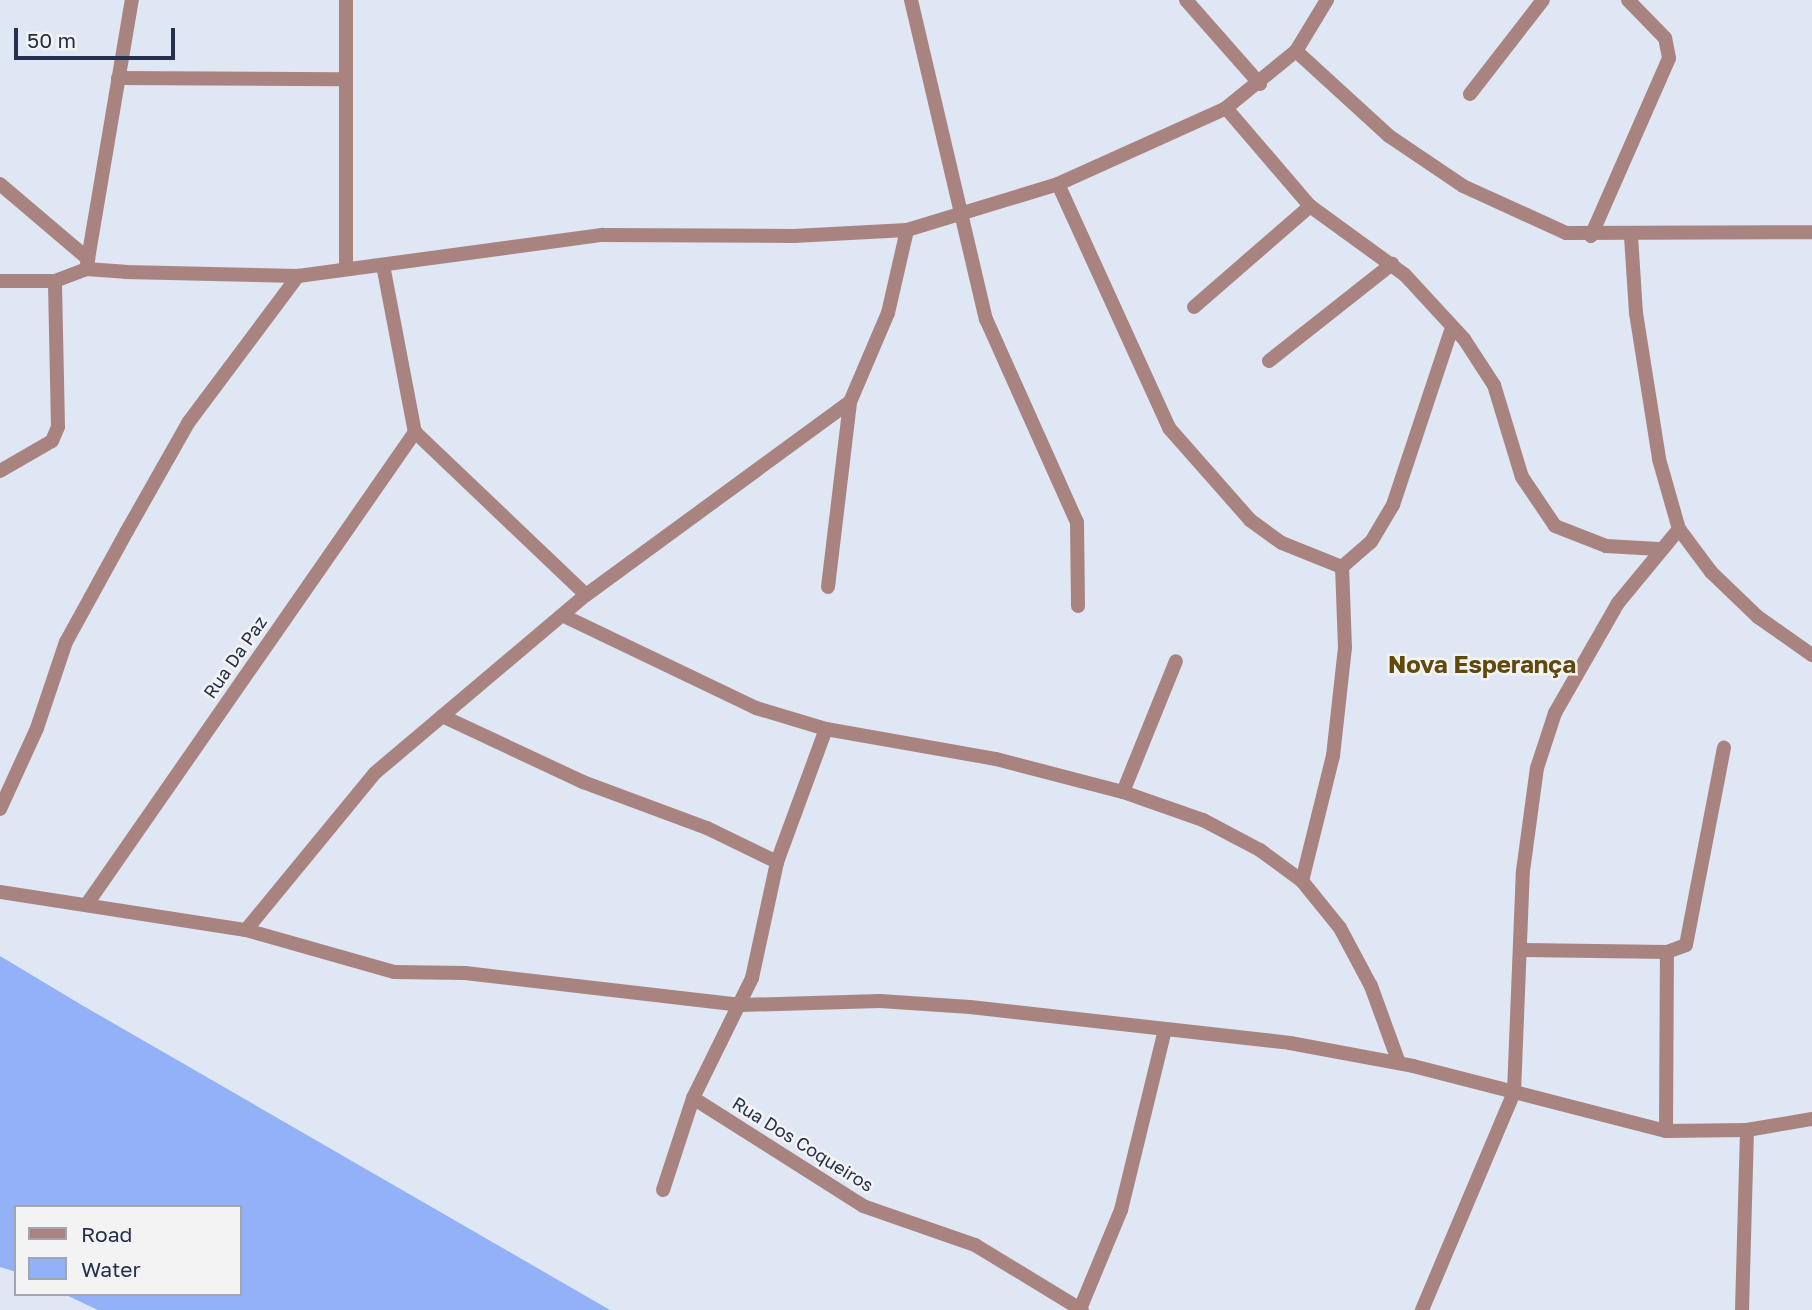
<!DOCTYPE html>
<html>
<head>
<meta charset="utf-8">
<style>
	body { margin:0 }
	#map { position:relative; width:1812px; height:1310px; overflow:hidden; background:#dfe6f4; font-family:"Golos Text",sans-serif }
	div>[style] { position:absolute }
	.water>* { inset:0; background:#93b1f6 }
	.street>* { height:14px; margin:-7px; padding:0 7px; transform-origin:7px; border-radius:7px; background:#a9837f }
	span { translate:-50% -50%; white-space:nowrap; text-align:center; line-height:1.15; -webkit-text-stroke:5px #f3f3f3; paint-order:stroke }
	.street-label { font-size:18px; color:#24304c }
	.district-label { font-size:24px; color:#61490c; font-weight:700 }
	.legend { position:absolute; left:14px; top:1205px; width:228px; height:91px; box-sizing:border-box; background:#f3f3f3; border:2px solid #a0a5b0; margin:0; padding:9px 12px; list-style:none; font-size:21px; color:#24304c }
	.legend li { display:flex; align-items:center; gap:14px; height:35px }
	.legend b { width:35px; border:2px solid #a0a5b0 }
	.scale { position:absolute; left:14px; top:28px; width:161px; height:32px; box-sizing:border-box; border:4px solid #24304c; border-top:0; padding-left:9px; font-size:21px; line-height:24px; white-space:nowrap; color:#24304c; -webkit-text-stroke:5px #f3f3f3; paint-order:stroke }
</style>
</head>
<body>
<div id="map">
	<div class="water">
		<div style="clip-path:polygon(0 956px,80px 1004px,610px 1310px,98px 1310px,64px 1294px,240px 1294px,240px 1207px,16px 1207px,16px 1272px,0 1267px)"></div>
	</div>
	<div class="street">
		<div style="left:346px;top:0;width:268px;rotate:90deg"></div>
		<div style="left:911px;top:0;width:328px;rotate:76.8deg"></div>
		<div style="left:986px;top:319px;width:222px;rotate:65.9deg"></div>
		<div style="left:1077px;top:522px;width:84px;rotate:89.3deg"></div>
		<div style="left:1186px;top:0;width:112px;rotate:48.6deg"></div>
		<div style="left:1296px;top:51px;width:126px;rotate:42.4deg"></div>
		<div style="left:1389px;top:136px;width:89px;rotate:34deg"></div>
		<div style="left:1463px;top:186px;width:113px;rotate:24.5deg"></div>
		<div style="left:1566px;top:233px;width:246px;rotate:-0.2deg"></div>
		<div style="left:118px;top:78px;width:225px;rotate:0.3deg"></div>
		<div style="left:1470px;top:94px;width:119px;rotate:-52.2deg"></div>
		<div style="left:1226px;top:108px;width:129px;rotate:49.4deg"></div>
		<div style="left:1310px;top:206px;width:117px;rotate:36deg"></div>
		<div style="left:1405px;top:275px;width:87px;rotate:47.3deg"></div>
		<div style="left:1464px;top:339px;width:55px;rotate:56.9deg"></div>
		<div style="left:1494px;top:385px;width:96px;rotate:73.1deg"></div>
		<div style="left:1522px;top:477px;width:59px;rotate:56deg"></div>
		<div style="left:1555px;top:526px;width:55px;rotate:21.4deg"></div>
		<div style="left:1606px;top:546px;width:53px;rotate:3.2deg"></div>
		<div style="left:0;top:184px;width:116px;rotate:40.4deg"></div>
		<div style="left:88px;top:259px;width:10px;rotate:101deg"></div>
		<div style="left:86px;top:269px;width:39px;rotate:4deg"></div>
		<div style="left:125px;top:272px;width:173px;rotate:1.3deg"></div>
		<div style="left:298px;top:276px;width:307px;rotate:-7.7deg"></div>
		<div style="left:602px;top:235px;width:192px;rotate:0.3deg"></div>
		<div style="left:794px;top:236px;width:113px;rotate:-3deg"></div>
		<div style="left:907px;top:230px;width:158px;rotate:-16.9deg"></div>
		<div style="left:1058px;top:184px;width:184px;rotate:-24.3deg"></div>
		<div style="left:1226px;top:108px;width:90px;rotate:-39.2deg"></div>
		<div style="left:1296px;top:51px;width:60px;rotate:-58.7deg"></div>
		<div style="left:1058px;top:184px;width:268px;rotate:65.5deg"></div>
		<div style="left:1169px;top:428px;width:123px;rotate:48.6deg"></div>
		<div style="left:1250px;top:520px;width:39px;rotate:36deg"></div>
		<div style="left:1282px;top:543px;width:65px;rotate:21.8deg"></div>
		<div style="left:1591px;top:236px;width:194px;rotate:-66.3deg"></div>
		<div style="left:1669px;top:58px;width:20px;rotate:-101deg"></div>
		<div style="left:1665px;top:38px;width:53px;rotate:-134.2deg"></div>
		<div style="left:1631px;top:236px;width:77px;rotate:86.3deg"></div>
		<div style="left:1636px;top:313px;width:148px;rotate:81deg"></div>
		<div style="left:1659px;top:459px;width:73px;rotate:74.1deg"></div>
		<div style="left:1679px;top:529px;width:54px;rotate:53.3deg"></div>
		<div style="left:1711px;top:572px;width:65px;rotate:43.8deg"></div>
		<div style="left:1758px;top:617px;width:66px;rotate:35.1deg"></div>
		<div style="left:88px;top:259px;width:263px;rotate:-80.4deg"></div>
		<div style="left:383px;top:265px;width:170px;rotate:79.2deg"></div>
		<div style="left:415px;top:432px;width:236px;rotate:43.6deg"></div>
		<div style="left:0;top:281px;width:55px"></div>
		<div style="left:55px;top:281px;width:33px;rotate:-21deg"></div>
		<div style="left:1194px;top:307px;width:154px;rotate:-41deg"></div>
		<div style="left:1269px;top:361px;width:157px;rotate:-38.3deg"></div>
		<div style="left:0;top:471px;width:60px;rotate:-30deg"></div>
		<div style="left:52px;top:441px;width:15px;rotate:-67deg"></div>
		<div style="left:58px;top:427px;width:146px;rotate:-91.2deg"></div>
		<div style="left:828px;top:587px;width:186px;rotate:-83.2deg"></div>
		<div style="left:564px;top:616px;width:213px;rotate:25.6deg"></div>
		<div style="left:756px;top:708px;width:73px;rotate:16.7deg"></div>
		<div style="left:826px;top:729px;width:173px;rotate:10deg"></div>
		<div style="left:996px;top:759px;width:131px;rotate:14.6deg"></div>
		<div style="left:1123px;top:792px;width:85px;rotate:19.3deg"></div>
		<div style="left:1203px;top:820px;width:64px;rotate:27.8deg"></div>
		<div style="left:1260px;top:850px;width:52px;rotate:36.4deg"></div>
		<div style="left:1302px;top:881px;width:60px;rotate:51deg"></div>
		<div style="left:1340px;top:928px;width:66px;rotate:61.9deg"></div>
		<div style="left:1371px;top:986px;width:82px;rotate:70deg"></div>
		<div style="left:442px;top:716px;width:156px;rotate:25.1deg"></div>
		<div style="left:583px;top:782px;width:132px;rotate:20.4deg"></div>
		<div style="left:707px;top:828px;width:78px;rotate:25.9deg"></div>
		<div style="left:1123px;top:792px;width:141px;rotate:-68deg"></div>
		<div style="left:0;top:809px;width:89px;rotate:-65.4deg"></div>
		<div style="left:37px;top:728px;width:91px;rotate:-71.4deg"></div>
		<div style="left:66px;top:642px;width:127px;rotate:-61.2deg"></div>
		<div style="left:127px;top:531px;width:124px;rotate:-60.5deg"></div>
		<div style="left:188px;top:423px;width:184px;rotate:-53.2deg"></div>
		<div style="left:1302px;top:881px;width:129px;rotate:-76.1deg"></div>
		<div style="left:1333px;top:756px;width:109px;rotate:-83.7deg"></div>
		<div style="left:1345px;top:648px;width:81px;rotate:-92.1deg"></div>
		<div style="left:1342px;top:567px;width:38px;rotate:-41deg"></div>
		<div style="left:1371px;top:542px;width:43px;rotate:-59.3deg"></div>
		<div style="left:1393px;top:505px;width:187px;rotate:-71.6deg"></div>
		<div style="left:0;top:892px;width:249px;rotate:8.8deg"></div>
		<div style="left:246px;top:930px;width:154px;rotate:15.8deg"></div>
		<div style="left:394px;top:972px;width:71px;rotate:0.8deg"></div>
		<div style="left:465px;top:973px;width:278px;rotate:6.6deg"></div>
		<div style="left:741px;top:1005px;width:139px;rotate:-1.6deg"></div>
		<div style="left:880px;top:1001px;width:90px;rotate:3.8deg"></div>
		<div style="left:970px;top:1007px;width:322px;rotate:6.4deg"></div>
		<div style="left:1290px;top:1043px;width:125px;rotate:10.6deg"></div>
		<div style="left:1413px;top:1066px;width:261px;rotate:14.4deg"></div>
		<div style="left:1666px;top:1131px;width:81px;rotate:-0.7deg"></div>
		<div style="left:1747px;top:1130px;width:66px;rotate:-9.6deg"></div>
		<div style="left:87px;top:904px;width:575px;rotate:-55.2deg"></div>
		<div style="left:246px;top:930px;width:203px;rotate:-50.6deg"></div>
		<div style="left:375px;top:773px;width:276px;rotate:-40.2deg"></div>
		<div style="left:586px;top:595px;width:327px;rotate:-36.2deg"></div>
		<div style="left:850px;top:402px;width:97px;rotate:-66.9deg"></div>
		<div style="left:888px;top:313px;width:85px;rotate:-77.1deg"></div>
		<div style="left:1521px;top:950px;width:146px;rotate:0.8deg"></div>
		<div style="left:1667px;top:952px;width:20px;rotate:-20deg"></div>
		<div style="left:1686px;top:945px;width:201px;rotate:-79.1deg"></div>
		<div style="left:693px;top:1098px;width:201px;rotate:32.4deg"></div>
		<div style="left:863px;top:1206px;width:119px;rotate:19.2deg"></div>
		<div style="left:975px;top:1245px;width:125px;rotate:31.3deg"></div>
		<div style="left:1666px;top:1131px;width:179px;rotate:-89.7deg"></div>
		<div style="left:663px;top:1190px;width:97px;rotate:-71.9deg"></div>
		<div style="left:693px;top:1098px;width:134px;rotate:-63.8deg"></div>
		<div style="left:752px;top:978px;width:119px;rotate:-77.8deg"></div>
		<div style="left:777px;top:862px;width:142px;rotate:-69.8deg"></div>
		<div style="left:1080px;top:1309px;width:107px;rotate:-67.5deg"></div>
		<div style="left:1121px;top:1210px;width:186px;rotate:-76.3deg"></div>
		<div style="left:1422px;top:1310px;width:237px;rotate:-67.1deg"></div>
		<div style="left:1514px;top:1092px;width:221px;rotate:-87.7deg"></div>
		<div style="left:1523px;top:871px;width:104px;rotate:-82.3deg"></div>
		<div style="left:1537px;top:768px;width:58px;rotate:-71.9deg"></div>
		<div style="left:1555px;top:713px;width:127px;rotate:-60.2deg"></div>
		<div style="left:1618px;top:603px;width:96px;rotate:-50.5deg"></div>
		<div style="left:1742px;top:1310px;width:180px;rotate:-88.4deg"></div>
	</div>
	<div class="street-label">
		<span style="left:235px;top:657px;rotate:-55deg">Rua Da Paz</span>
		<span style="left:803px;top:1144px;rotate:32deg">Rua Dos Coqueiros</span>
	</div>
	<div class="district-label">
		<span style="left:1482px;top:664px">Nova Esperança</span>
	</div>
	<ul class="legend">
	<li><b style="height:9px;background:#a9837f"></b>Road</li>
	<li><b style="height:19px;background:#93b1f6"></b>Water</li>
	</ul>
	<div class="scale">50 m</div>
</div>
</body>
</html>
